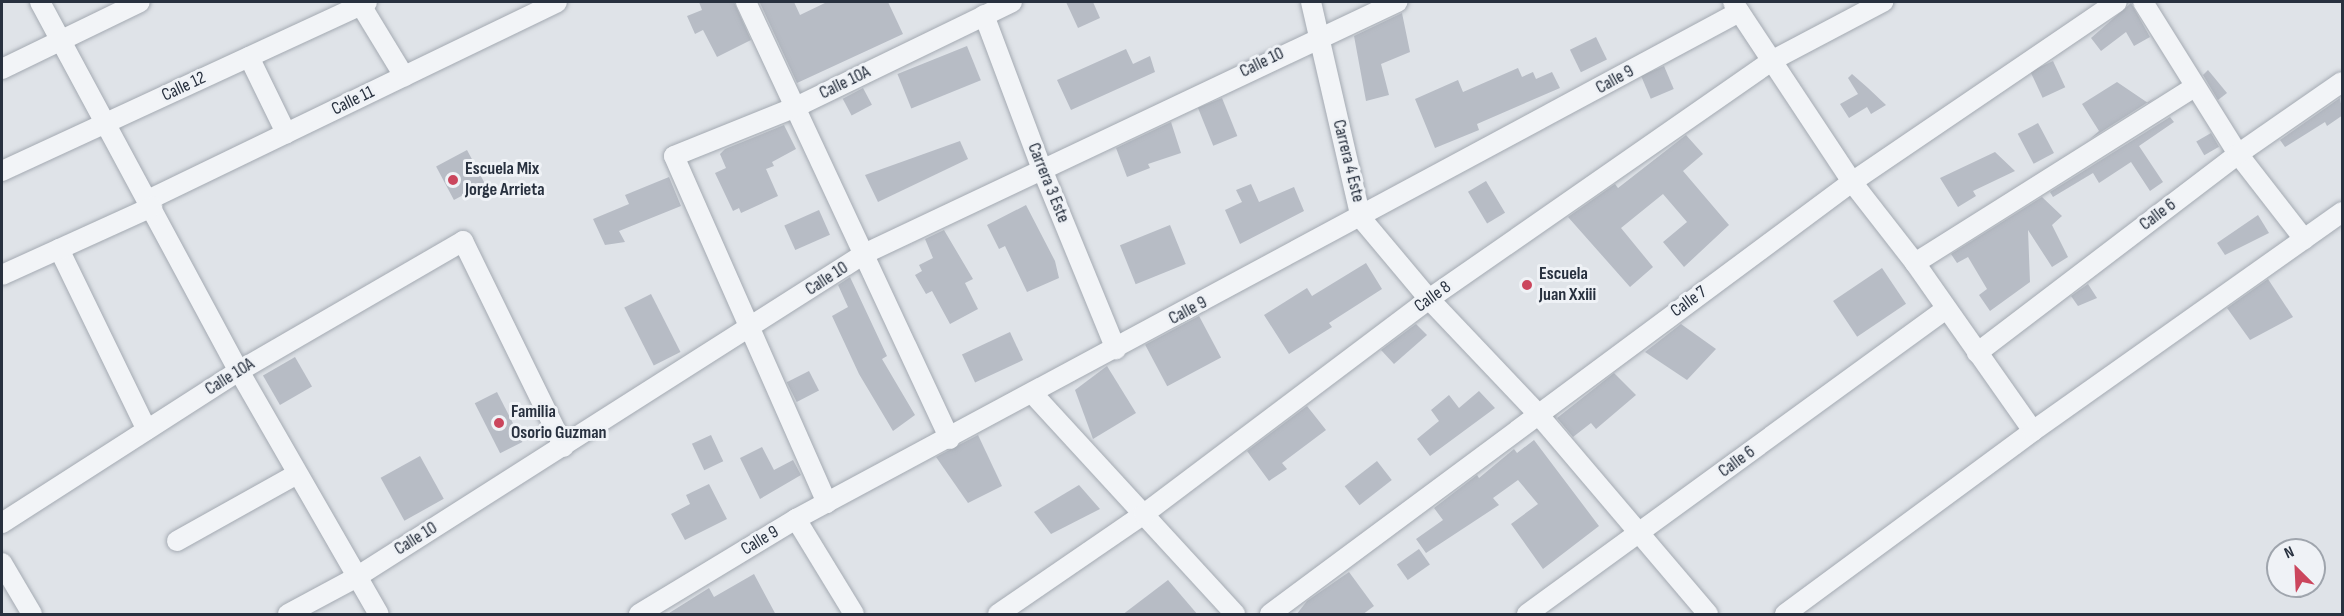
<!DOCTYPE html>
<html>
<head>
<meta charset="utf-8">
<style>
	body { margin:0 }
	#map { position:relative; width:2344px; height:616px; overflow:hidden; background:#dfe3e8; font-family:"Sofia Sans Condensed",sans-serif }
	div>[style] { position:absolute }
	.building>* { inset:0; background:#b7bcc5; transform-origin:0 0 }
	.roads { filter:drop-shadow(0 0 2px #a4aab2) drop-shadow(0 0 2px #a4aab2) }
	.minor>* { height:20px; margin:-10px; padding:0 10px; transform-origin:10px; border-radius:10px; background:#f2f4f7 }
	.dots>* { width:16px; height:16px; translate:-50% -50%; box-sizing:border-box; border:3px solid #eff2f6; border-radius:50% }
	span { translate:-50% -50%; white-space:nowrap; text-align:center; line-height:1.15; -webkit-text-stroke:6px #eff2f6; paint-order:stroke }
	.street-label { font-size:18px; color:#28313f }
	.poi-label { font-size:18px; color:#28313f; font-weight:700 }
	.left { translate:0 -50%; text-align:left }
	.frame { position:absolute; inset:0; border:3px solid #28313f; pointer-events:none }
	.north { position:absolute; left:2266px; top:538px; width:60px; height:60px; box-sizing:border-box; background:#eff2f6; border:2px solid #9fa5ad; border-radius:50%; rotate:336deg; font-size:16px; font-weight:700; line-height:24px; text-align:center; color:#28313f }
	.north::after { content:''; display:block; margin:auto; width:21px; height:27px; background:#cb465d; clip-path:polygon(50% 0,100% 100%,50% 72%,0 100%) }
</style>
</head>
<body>
<div id="map">
	<div class="building">
		<div style="clip-path:polygon(699px 2px,734px 2px,751px 40px,717px 57px,703px 30px,695px 34px,687px 16px,702px 10px)"></div>
		<div style="clip-path:polygon(794px 2px,800px 15px,827px 2px,888px 2px,903px 34px,797px 83px,760px 3px)"></div>
		<div style="clip-path:polygon(1066px 2px,1093px 2px,1100px 18px,1078px 28px)"></div>
		<div style="clip-path:polygon(2131px 3px,2150px 37px,2134px 46px,2126px 32px,2101px 51px,2091px 38px)"></div>
		<div style="clip-path:polygon(1402px 13px,1410px 52px,1381px 64px,1389px 95px,1366px 101px,1354px 36px)"></div>
		<div style="left:1596px;top:37px;width:25px;height:29px;rotate:64deg"></div>
		<div style="left:967px;top:46px;width:37px;height:75px;rotate:68deg"></div>
		<div style="clip-path:polygon(1126px 49px,1133px 64px,1150px 56px,1155px 72px,1071px 110px,1057px 80px)"></div>
		<div style="left:2053px;top:61px;width:29px;height:25px;rotate:65deg"></div>
		<div style="left:1664px;top:66px;width:25px;height:25px;rotate:67deg"></div>
		<div style="clip-path:polygon(1518px 68px,1522px 77px,1533px 72px,1536px 79px,1552px 72px,1560px 88px,1477px 124px,1479px 130px,1435px 148px,1415px 99px,1458px 80px,1463px 92px)"></div>
		<div style="clip-path:polygon(2208px 70px,2227px 93px,2218px 100px,2203px 75px)"></div>
		<div style="clip-path:polygon(1852px 74px,1868px 88px,1886px 105px,1871px 114px,1867px 107px,1849px 118px,1840px 104px,1858px 94px,1848px 78px)"></div>
		<div style="clip-path:polygon(2117px 82px,2148px 103px,2156px 97px,2090px 139px,2099px 131px,2082px 104px)"></div>
		<div style="left:863px;top:88px;width:19px;height:23px;rotate:62deg"></div>
		<div style="left:1222px;top:98px;width:41px;height:26px;rotate:68deg"></div>
		<div style="clip-path:polygon(2340px 98px,2343px 115px,2327px 126px,2325px 122px,2285px 147px,2280px 140px)"></div>
		<div style="clip-path:polygon(2170px 117px,2174px 122px,2139px 146px,2163px 182px,2150px 191px,2131px 162px,2099px 183px,2093px 173px,2053px 197px,2050px 192px)"></div>
		<div style="clip-path:polygon(1171px 122px,1181px 153px,1148px 164px,1150px 168px,1127px 177px,1116px 148px)"></div>
		<div style="left:2038px;top:123px;width:34px;height:23px;rotate:62deg"></div>
		<div style="clip-path:polygon(784px 125px,796px 149px,772px 162px,774px 166px,766px 169px,778px 196px,741px 213px,739px 208px,733px 211px,715px 173px,726px 168px,720px 154px,725px 149px)"></div>
		<div style="left:2211px;top:133px;width:16px;height:17px;rotate:60deg"></div>
		<div style="clip-path:polygon(1686px 135px,1703px 154px,1683px 171px,1729px 225px,1684px 267px,1663px 242px,1687px 222px,1663px 194px,1621px 228px,1653px 267px,1630px 287px,1568px 217px,1615px 184px,1618px 188px)"></div>
		<div style="clip-path:polygon(960px 141px,968px 159px,878px 202px,865px 175px)"></div>
		<div style="left:467px;top:150px;width:38px;height:35px;rotate:62deg"></div>
		<div style="clip-path:polygon(1995px 152px,2015px 171px,1973px 191px,1976px 196px,1958px 207px,1940px 178px)"></div>
		<div style="clip-path:polygon(669px 177px,681px 206px,619px 231px,625px 242px,605px 245px,593px 219px,629px 204px,625px 195px)"></div>
		<div style="left:1486px;top:181px;width:37px;height:21px;rotate:59deg"></div>
		<div style="clip-path:polygon(1251px 184px,1259px 202px,1294px 187px,1304px 211px,1240px 244px,1225px 210px,1242px 202px,1236px 190px)"></div>
		<div style="clip-path:polygon(2042px 197px,2062px 216px,2052px 225px,2068px 257px,2052px 267px,2028px 230px,2030px 282px,1990px 311px,1979px 295px,1987px 289px,1968px 257px,1957px 263px,1951px 254px)"></div>
		<div style="clip-path:polygon(1026px 205px,1055px 261px,1059px 278px,1027px 292px,1005px 246px,999px 249px,987px 225px)"></div>
		<div style="left:819px;top:210px;width:27px;height:38px;rotate:66deg"></div>
		<div style="clip-path:polygon(2258px 215px,2269px 233px,2225px 255px,2217px 243px)"></div>
		<div style="left:1170px;top:225px;width:42px;height:54px;rotate:68deg"></div>
		<div style="clip-path:polygon(944px 230px,973px 279px,965px 283px,978px 309px,950px 324px,932px 291px,926px 294px,915px 275px,922px 271px,919px 265px,933px 258px,925px 239px)"></div>
		<div style="clip-path:polygon(1366px 263px,1382px 289px,1329px 323px,1332px 327px,1289px 354px,1264px 315px,1307px 288px,1312px 296px)"></div>
		<div style="left:1882px;top:268px;width:43px;height:59px;rotate:56deg"></div>
		<div style="clip-path:polygon(850px 277px,887px 356px,882px 359px,915px 415px,893px 431px,859px 374px,832px 316px,848px 307px,838px 285px)"></div>
		<div style="clip-path:polygon(2268px 279px,2293px 317px,2250px 340px,2227px 308px)"></div>
		<div style="clip-path:polygon(2088px 284px,2097px 298px,2078px 306px,2071px 296px)"></div>
		<div style="left:651px;top:294px;width:65px;height:30px;rotate:63deg"></div>
		<div style="left:1199px;top:316px;width:47px;height:61px;rotate:62deg"></div>
		<div style="clip-path:polygon(1416px 324px,1427px 335px,1394px 364px,1381px 350px)"></div>
		<div style="clip-path:polygon(1681px 324px,1716px 349px,1687px 380px,1645px 352px)"></div>
		<div style="left:1010px;top:332px;width:31px;height:53px;rotate:65deg"></div>
		<div style="left:295px;top:357px;width:34px;height:37px;rotate:60deg"></div>
		<div style="clip-path:polygon(1107px 366px,1136px 413px,1093px 439px,1075px 390px)"></div>
		<div style="left:809px;top:371px;width:22px;height:25px;rotate:63deg"></div>
		<div style="clip-path:polygon(1614px 373px,1636px 395px,1596px 429px,1591px 423px,1573px 437px,1557px 418px)"></div>
		<div style="clip-path:polygon(1479px 391px,1495px 408px,1430px 456px,1417px 439px,1439px 421px,1431px 410px,1449px 395px,1459px 408px)"></div>
		<div style="left:497px;top:392px;width:56px;height:25px;rotate:63deg"></div>
		<div style="clip-path:polygon(1307px 406px,1326px 430px,1282px 463px,1287px 469px,1269px 481px,1247px 451px)"></div>
		<div style="left:711px;top:435px;width:29px;height:21px;rotate:65deg"></div>
		<div style="clip-path:polygon(978px 435px,1002px 486px,968px 503px,936px 457px)"></div>
		<div style="clip-path:polygon(1534px 440px,1599px 526px,1543px 569px,1511px 524px,1538px 504px,1518px 480px,1493px 498px,1499px 505px,1426px 553px,1416px 539px,1443px 520px,1434px 508px,1477px 475px,1479px 478px,1514px 449px,1517px 453px)"></div>
		<div style="clip-path:polygon(762px 447px,774px 470px,793px 460px,801px 475px,760px 499px,740px 458px)"></div>
		<div style="left:420px;top:456px;width:49px;height:45px;rotate:61deg"></div>
		<div style="left:1377px;top:461px;width:24px;height:41px;rotate:52deg"></div>
		<div style="clip-path:polygon(709px 484px,727px 519px,685px 540px,671px 514px,690px 504px,686px 495px)"></div>
		<div style="clip-path:polygon(1079px 485px,1100px 509px,1051px 534px,1034px 512px)"></div>
		<div style="left:1419px;top:549px;width:19px;height:27px;rotate:55deg"></div>
		<div style="clip-path:polygon(1349px 572px,1374px 606px,1362px 615px,1296px 615px,1307px 601px)"></div>
		<div style="clip-path:polygon(754px 574px,776px 615px,666px 615px,709px 588px,714px 597px)"></div>
		<div style="clip-path:polygon(1168px 580px,1198px 615px,1122px 615px)"></div>
	</div>
	<div class="roads">
		<div class="minor">
			<div style="left:40px;top:2px;width:419px;rotate:61.7deg"></div>
			<div style="left:239px;top:371px;width:280px;rotate:60.1deg"></div>
			<div style="left:359px;top:2px;width:87px;rotate:58.7deg"></div>
			<div style="left:746px;top:2px;width:482px;rotate:65deg"></div>
			<div style="left:1311px;top:2px;width:222px;rotate:77deg"></div>
			<div style="left:1361px;top:218px;width:106px;rotate:50deg"></div>
			<div style="left:1429px;top:299px;width:157px;rotate:46.5deg"></div>
			<div style="left:1537px;top:413px;width:264px;rotate:49.6deg"></div>
			<div style="left:1733px;top:2px;width:216px;rotate:56.5deg"></div>
			<div style="left:1852px;top:182px;width:103px;rotate:52.1deg"></div>
			<div style="left:1915px;top:263px;width:205px;rotate:54.9deg"></div>
			<div style="left:2143px;top:2px;width:179px;rotate:58deg"></div>
			<div style="left:2238px;top:154px;width:108px;rotate:52.2deg"></div>
			<div style="left:984px;top:15px;width:165px;rotate:69.4deg"></div>
			<div style="left:1042px;top:169px;width:195px;rotate:67.7deg"></div>
			<div style="left:249px;top:57px;width:85px;rotate:64deg"></div>
			<div style="left:2px;top:69px;width:153px;rotate:-25.9deg"></div>
			<div style="left:2px;top:171px;width:402px;rotate:-24.8deg"></div>
			<div style="left:148px;top:200px;width:454px;rotate:-25.8deg"></div>
			<div style="left:59px;top:249px;width:201px;rotate:64.1deg"></div>
			<div style="left:1915px;top:263px;width:331px;rotate:-32.2deg"></div>
			<div style="left:2px;top:275px;width:165px;rotate:-24.4deg"></div>
			<div style="left:1977px;top:353px;width:328px;rotate:-37.3deg"></div>
			<div style="left:2238px;top:154px;width:126px;rotate:-34.7deg"></div>
			<div style="left:1032px;top:393px;width:300px;rotate:47.4deg"></div>
			<div style="left:827px;top:503px;width:379px;rotate:-113.8deg"></div>
			<div style="left:674px;top:156px;width:131px;rotate:-21.9deg"></div>
			<div style="left:796px;top:107px;width:240px;rotate:-25.9deg"></div>
			<div style="left:796px;top:519px;width:111px;rotate:58.6deg"></div>
			<div style="left:2px;top:523px;width:282px;rotate:-32.7deg"></div>
			<div style="left:239px;top:371px;width:259px;rotate:-30.1deg"></div>
			<div style="left:463px;top:241px;width:229px;rotate:63.9deg"></div>
			<div style="left:177px;top:541px;width:137px;rotate:-29.2deg"></div>
			<div style="left:2px;top:563px;width:59px;rotate:59.5deg"></div>
			<div style="left:288px;top:614px;width:76px;rotate:-28.2deg"></div>
			<div style="left:355px;top:578px;width:603px;rotate:-32.48deg"></div>
			<div style="left:864px;top:254px;width:590px;rotate:-25.3deg"></div>
			<div style="left:639px;top:614px;width:184px;rotate:-31.2deg"></div>
			<div style="left:796px;top:519px;width:1071px;rotate:-28.26deg"></div>
			<div style="left:998px;top:614px;width:177px;rotate:-34.4deg"></div>
			<div style="left:1144px;top:514px;width:357px;rotate:-37deg"></div>
			<div style="left:1429px;top:299px;width:417px;rotate:-34.8deg"></div>
			<div style="left:1771px;top:61px;width:127px;rotate:-27.8deg"></div>
			<div style="left:1270px;top:614px;width:725px;rotate:-36.59deg"></div>
			<div style="left:1852px;top:182px;width:320px;rotate:-34.2deg"></div>
			<div style="left:1527px;top:614px;width:518px;rotate:-36.05deg"></div>
			<div style="left:1785px;top:614px;width:308px;rotate:-36.4deg"></div>
			<div style="left:2033px;top:431px;width:379px;rotate:-35.3deg"></div>
		</div>
	</div>
	<div class="dots">
		<div style="left:453px;top:180px;background:#cb465d"></div>
		<div style="left:1527px;top:285px;background:#cb465d"></div>
		<div style="left:499px;top:423px;background:#cb465d"></div>
	</div>
	<div class="street-label">
		<span style="left:1262px;top:63px;rotate:-26deg">Calle 10</span>
		<span style="left:1615px;top:80px;rotate:-29deg">Calle 9</span>
		<span style="left:845px;top:83px;rotate:-26deg">Calle 10A</span>
		<span style="left:184px;top:87px;rotate:-25deg">Calle 12</span>
		<span style="left:353px;top:101px;rotate:-26deg">Calle 11</span>
		<span style="left:1348px;top:161px;rotate:76deg">Carrera 4 Este</span>
		<span style="left:1048px;top:183px;rotate:68deg">Carrera 3 Este</span>
		<span style="left:2158px;top:215px;rotate:-37deg">Calle 6</span>
		<span style="left:827px;top:279px;rotate:-33deg">Calle 10</span>
		<span style="left:1433px;top:297px;rotate:-36deg">Calle 8</span>
		<span style="left:1689px;top:302px;rotate:-36deg">Calle 7</span>
		<span style="left:1188px;top:311px;rotate:-28deg">Calle 9</span>
		<span style="left:230px;top:377px;rotate:-32deg">Calle 10A</span>
		<span style="left:1737px;top:462px;rotate:-36deg">Calle 6</span>
		<span style="left:416px;top:539px;rotate:-32deg">Calle 10</span>
		<span style="left:760px;top:541px;rotate:-31deg">Calle 9</span>
	</div>
	<div class="poi-label">
		<span class="left" style="left:465px;top:180px">Escuela Mix<br>Jorge Arrieta</span>
		<span class="left" style="left:1539px;top:285px">Escuela<br>Juan Xxiii</span>
		<span class="left" style="left:511px;top:423px">Familia<br>Osorio Guzman</span>
	</div>
	<div class="frame"></div>
	<div class="north">N</div>
</div>
</body>
</html>
